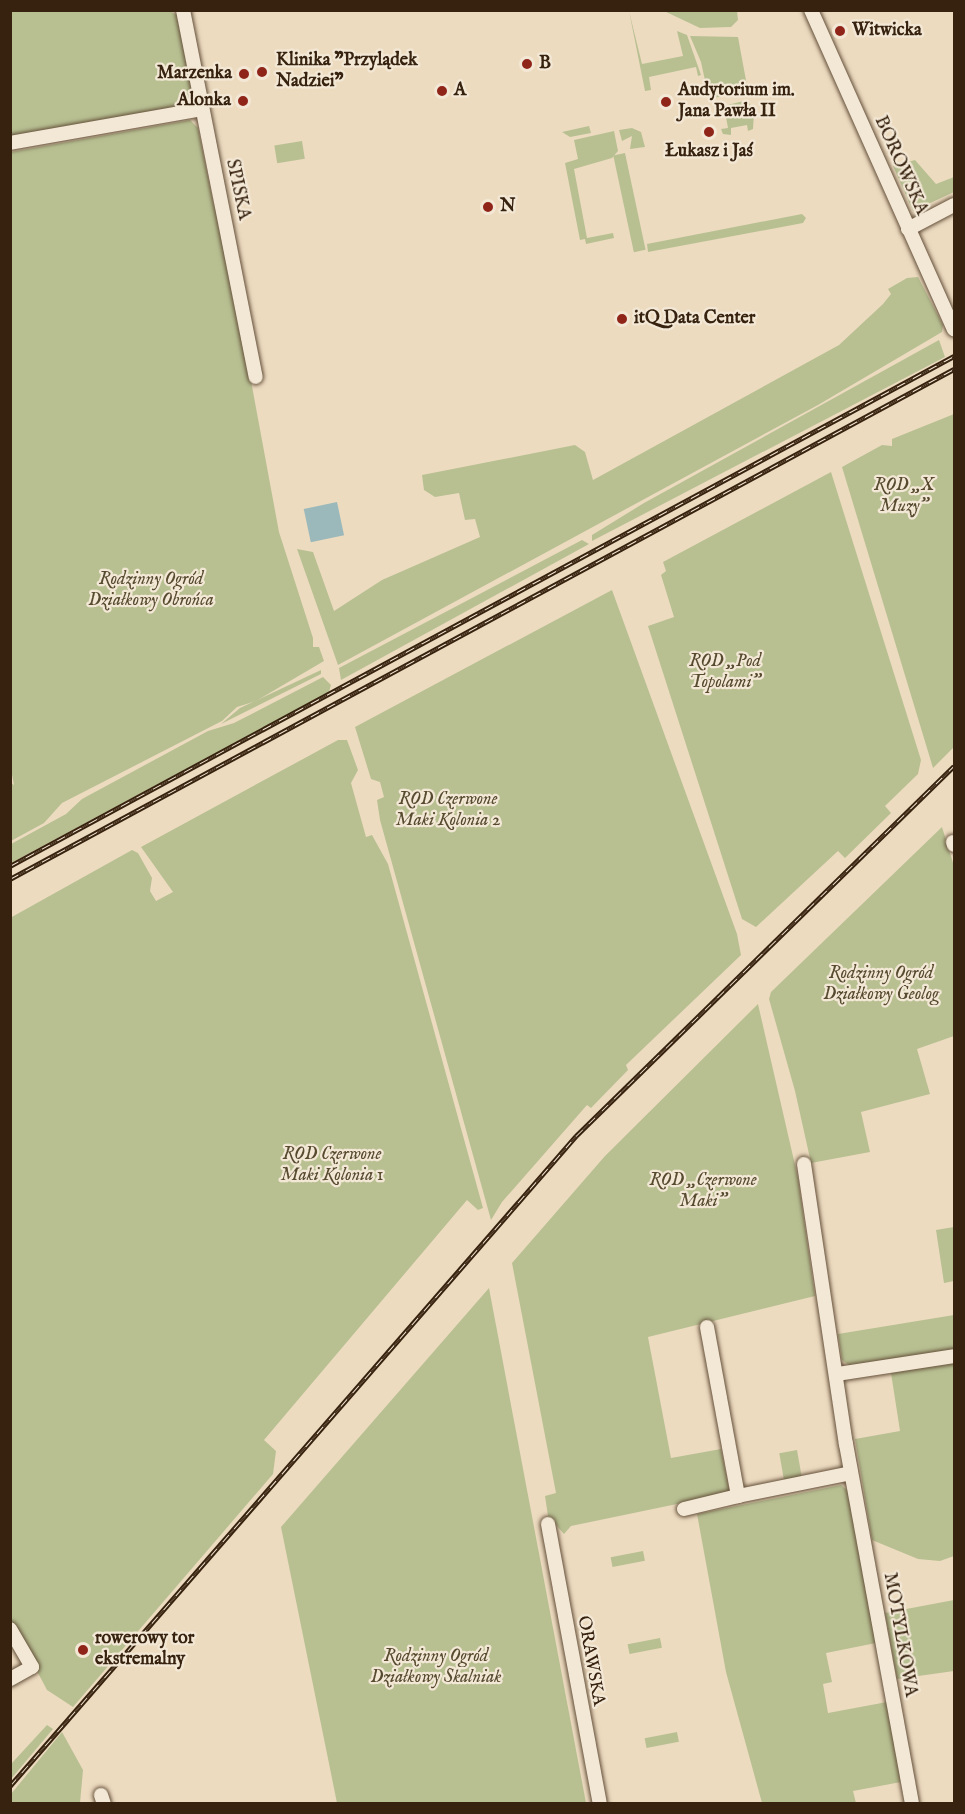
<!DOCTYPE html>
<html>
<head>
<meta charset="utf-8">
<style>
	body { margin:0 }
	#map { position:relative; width:965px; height:1814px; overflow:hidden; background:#eddbc0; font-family:"IM FELL English",serif }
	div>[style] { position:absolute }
	.green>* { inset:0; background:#b8c092; transform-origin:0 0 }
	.water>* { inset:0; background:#9bb9ba; transform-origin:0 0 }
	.roads { filter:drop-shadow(0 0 2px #64503a) drop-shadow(0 0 2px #64503a) }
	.minor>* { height:14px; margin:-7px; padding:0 7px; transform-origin:7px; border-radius:7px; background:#f3e8d6 }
	.rail>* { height:5px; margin-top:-2.5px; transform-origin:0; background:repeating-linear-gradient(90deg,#f3e8d6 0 9px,#36220e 0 18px); box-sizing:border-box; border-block:2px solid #36220e }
	.dots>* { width:16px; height:16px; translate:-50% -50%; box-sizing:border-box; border:3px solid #f3e8d6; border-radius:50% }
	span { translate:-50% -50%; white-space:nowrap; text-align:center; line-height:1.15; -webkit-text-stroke:4.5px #f3e8d6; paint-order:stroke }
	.poi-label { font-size:18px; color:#36220e; font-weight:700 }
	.left { translate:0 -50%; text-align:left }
	.right { translate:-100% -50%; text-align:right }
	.street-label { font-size:18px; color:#36220e }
	.park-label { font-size:18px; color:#564a2f; font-style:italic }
	.frame { position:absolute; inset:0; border:12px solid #36220e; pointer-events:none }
</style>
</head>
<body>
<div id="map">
	<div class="green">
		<div style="clip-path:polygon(10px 11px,170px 11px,177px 15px,194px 103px,11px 138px)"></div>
		<div style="clip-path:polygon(629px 11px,642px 64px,683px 56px,677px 31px,687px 35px,701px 75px,698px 76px,696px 67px,649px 77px,651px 90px,645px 91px)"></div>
		<div style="clip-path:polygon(664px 11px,737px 11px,738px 20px,731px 27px,700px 28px)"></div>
		<div style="clip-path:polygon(690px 36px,738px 37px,748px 91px,709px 99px,701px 62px)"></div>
		<div style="clip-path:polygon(748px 100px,754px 113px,753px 129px,748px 131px,747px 125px,731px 128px,731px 135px,723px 134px,721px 129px,728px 128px,725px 112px,718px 112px,719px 107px)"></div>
		<div style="clip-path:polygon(190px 120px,198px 128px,214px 206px,219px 208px,279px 532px,313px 638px,313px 647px,319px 647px,324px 661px,256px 701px,237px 707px,222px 721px,62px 803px,44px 823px,11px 841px,10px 782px,14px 785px,10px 764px,11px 152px)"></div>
		<div style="clip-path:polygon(589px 126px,591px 133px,570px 137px,562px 132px)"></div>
		<div style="clip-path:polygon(632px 128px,641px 132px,645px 147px,630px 149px,632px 136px,622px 141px,619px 130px)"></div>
		<div style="clip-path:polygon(614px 131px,618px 151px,612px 158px,574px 169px,587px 238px,613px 233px,614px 238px,586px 244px,585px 239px,580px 240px,565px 163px,578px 159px,574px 140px)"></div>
		<div style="left:302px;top:141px;width:18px;height:28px;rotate:81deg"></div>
		<div style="left:625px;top:153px;width:99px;height:12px;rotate:78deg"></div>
		<div style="clip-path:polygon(915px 160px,936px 184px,954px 177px,954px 192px,913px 211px,893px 166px)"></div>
		<div style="clip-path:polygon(802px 214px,806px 218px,803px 223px,648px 252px,647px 244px)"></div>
		<div style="clip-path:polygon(918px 277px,943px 325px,942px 332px,818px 405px,338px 665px,297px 549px,313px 552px,334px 611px,382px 580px,480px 537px,475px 519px,465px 520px,459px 493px,435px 497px,424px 490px,422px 475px,575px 445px,585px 452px,593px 480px,839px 345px,883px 304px,891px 294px,888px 289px,907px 278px)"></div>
		<div style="clip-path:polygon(939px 340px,945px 357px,592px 541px,592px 535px,644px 503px)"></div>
		<div style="clip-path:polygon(954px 414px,954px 747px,933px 768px,842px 467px,882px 445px,892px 446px,892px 439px)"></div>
		<div style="clip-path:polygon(831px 472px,921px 760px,918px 774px,885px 806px,891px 813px,845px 858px,838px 851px,756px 927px,742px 919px,648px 626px,674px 617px,661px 575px,666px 571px,663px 562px)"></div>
		<div style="clip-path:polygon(582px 540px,589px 544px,341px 680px,339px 668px)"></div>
		<div style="clip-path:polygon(612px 590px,737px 934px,741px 955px,626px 1065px,628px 1070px,591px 1108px,587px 1105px,502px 1202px,491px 1220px,380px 820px,377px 800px,384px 797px,380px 782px,371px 779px,355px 727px)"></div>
		<div style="clip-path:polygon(321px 670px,321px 674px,221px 724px,240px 708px)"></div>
		<div style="clip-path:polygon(323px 677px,331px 685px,329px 692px,11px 863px,11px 844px,66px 814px,82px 799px,208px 731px,234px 723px)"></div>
		<div style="clip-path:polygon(338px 740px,347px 740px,358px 770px,351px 783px,366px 837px,372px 835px,388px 864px,483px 1208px,478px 1210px,467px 1200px,264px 1440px,276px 1451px,273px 1474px,73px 1707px,47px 1690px,11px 1622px,10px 918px,132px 850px,138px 853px,152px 878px,150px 891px,156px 901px,173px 892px,141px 847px)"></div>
		<div style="clip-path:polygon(942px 827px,954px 866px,954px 1036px,917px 1049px,930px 1094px,861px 1112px,870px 1152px,811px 1163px,795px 1091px,769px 999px,771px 992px)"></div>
		<div style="clip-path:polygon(758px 1004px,798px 1178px,815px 1296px,648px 1337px,671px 1458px,721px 1449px,730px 1493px,571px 1526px,564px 1534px,548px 1516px,545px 1496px,556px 1493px,512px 1263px,605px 1156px)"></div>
		<div style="clip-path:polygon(954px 1227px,954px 1281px,944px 1283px,936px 1230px)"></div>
		<div style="clip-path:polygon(489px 1288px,586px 1803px,337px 1803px,281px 1527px)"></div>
		<div style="clip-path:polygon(954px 1315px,954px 1350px,850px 1366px,842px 1360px,838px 1334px)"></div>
		<div style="clip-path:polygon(954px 1363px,954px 1556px,940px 1561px,918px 1559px,872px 1540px,855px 1439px,900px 1431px,891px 1373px)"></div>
		<div style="left:797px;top:1450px;width:28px;height:18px;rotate:80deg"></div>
		<div style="clip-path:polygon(841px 1485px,848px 1491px,876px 1643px,826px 1653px,832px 1682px,823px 1684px,828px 1713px,887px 1702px,901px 1782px,853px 1791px,856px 1803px,762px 1803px,726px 1672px,697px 1514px)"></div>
		<div style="left:643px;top:1551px;width:10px;height:33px;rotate:79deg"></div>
		<div style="clip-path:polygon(954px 1600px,954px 1671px,897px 1679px,885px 1613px)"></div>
		<div style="left:660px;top:1638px;width:10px;height:33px;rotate:79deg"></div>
		<div style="clip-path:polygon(47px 1725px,53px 1729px,11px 1779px,11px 1764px)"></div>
		<div style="clip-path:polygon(62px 1732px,83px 1770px,80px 1803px,11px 1803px,11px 1794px)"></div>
		<div style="left:677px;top:1732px;width:10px;height:33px;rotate:79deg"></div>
	</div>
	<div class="water">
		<div style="left:337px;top:502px;width:34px;height:34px;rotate:78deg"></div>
	</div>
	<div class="roads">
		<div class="minor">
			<div style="left:183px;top:10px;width:374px;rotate:78.8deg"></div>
			<div style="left:811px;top:10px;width:350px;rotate:65.9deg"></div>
			<div style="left:10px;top:143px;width:195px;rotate:-10deg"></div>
			<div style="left:908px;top:229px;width:52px;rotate:-27.6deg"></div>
			<div style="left:953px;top:842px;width:3px;rotate:72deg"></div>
			<div style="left:804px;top:1164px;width:283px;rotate:81.5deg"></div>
			<div style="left:846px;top:1444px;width:366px;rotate:79.6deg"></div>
			<div style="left:707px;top:1327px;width:172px;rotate:79.6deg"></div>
			<div style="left:738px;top:1496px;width:115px;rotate:-11.5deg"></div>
			<div style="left:837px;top:1374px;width:118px;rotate:-8.7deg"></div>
			<div style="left:684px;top:1509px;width:56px;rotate:-13.5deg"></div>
			<div style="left:548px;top:1524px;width:285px;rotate:79.5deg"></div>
			<div style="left:10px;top:1629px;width:44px;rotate:59.9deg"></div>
			<div style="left:32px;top:1667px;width:25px;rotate:151deg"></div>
			<div style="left:101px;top:1795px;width:9px;rotate:72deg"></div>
		</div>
	</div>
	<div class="rail">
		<div style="left:10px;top:866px;width:1073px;rotate:-28.38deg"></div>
		<div style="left:10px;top:879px;width:1073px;rotate:-28.38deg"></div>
		<div style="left:10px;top:1786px;width:862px;rotate:-48.95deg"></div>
		<div style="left:576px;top:1136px;width:529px;rotate:-44.39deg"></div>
	</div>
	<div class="dots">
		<div style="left:840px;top:31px;background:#8f2418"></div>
		<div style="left:527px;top:64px;background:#8f2418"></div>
		<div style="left:262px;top:72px;background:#8f2418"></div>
		<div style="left:244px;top:74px;background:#8f2418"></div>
		<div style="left:442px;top:91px;background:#8f2418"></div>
		<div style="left:243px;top:101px;background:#8f2418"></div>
		<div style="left:666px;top:102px;background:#8f2418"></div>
		<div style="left:709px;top:132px;background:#8f2418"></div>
		<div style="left:488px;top:207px;background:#8f2418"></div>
		<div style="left:622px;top:319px;background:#8f2418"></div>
		<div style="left:83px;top:1650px;background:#8f2418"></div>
	</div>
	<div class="poi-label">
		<span class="left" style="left:852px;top:31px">Witwicka</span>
		<span class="left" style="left:276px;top:72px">Klinika "Przylądek<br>Nadziei"</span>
		<span class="left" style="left:539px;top:64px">B</span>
		<span class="right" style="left:232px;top:74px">Marzenka</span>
		<span class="left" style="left:454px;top:91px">A</span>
		<span class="left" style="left:678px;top:102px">Audytorium im.<br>Jana Pawła II</span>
		<span class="right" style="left:231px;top:101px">Alonka</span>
		<span style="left:709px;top:152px">Łukasz i Jaś</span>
		<span class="left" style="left:500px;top:207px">N</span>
		<span class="left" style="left:634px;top:319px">itQ Data Center</span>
		<span class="left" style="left:95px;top:1650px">rowerowy tor<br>ekstremalny</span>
	</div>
	<div class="street-label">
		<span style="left:900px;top:166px;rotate:66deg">BOROWSKA</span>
		<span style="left:237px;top:190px;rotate:78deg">SPISKA</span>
		<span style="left:899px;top:1635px;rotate:80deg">MOTYLKOWA</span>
		<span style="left:590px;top:1661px;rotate:80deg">ORAWSKA</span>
	</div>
	<div class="park-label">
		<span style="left:904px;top:497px">ROD „X<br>Muzy”</span>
		<span style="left:151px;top:591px">Rodzinny Ogród<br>Działkowy Obrońca</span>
		<span style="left:725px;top:673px">ROD „Pod<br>Topolami”</span>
		<span style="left:448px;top:811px">ROD Czerwone<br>Maki Kolonia 2</span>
		<span style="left:881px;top:985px">Rodzinny Ogród<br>Działkowy Geolog</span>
		<span style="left:332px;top:1166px">ROD Czerwone<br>Maki Kolonia 1</span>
		<span style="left:703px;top:1192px">ROD „Czerwone<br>Maki”</span>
		<span style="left:436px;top:1668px">Rodzinny Ogród<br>Działkowy Skalniak</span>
	</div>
	<div class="frame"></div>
</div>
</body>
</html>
